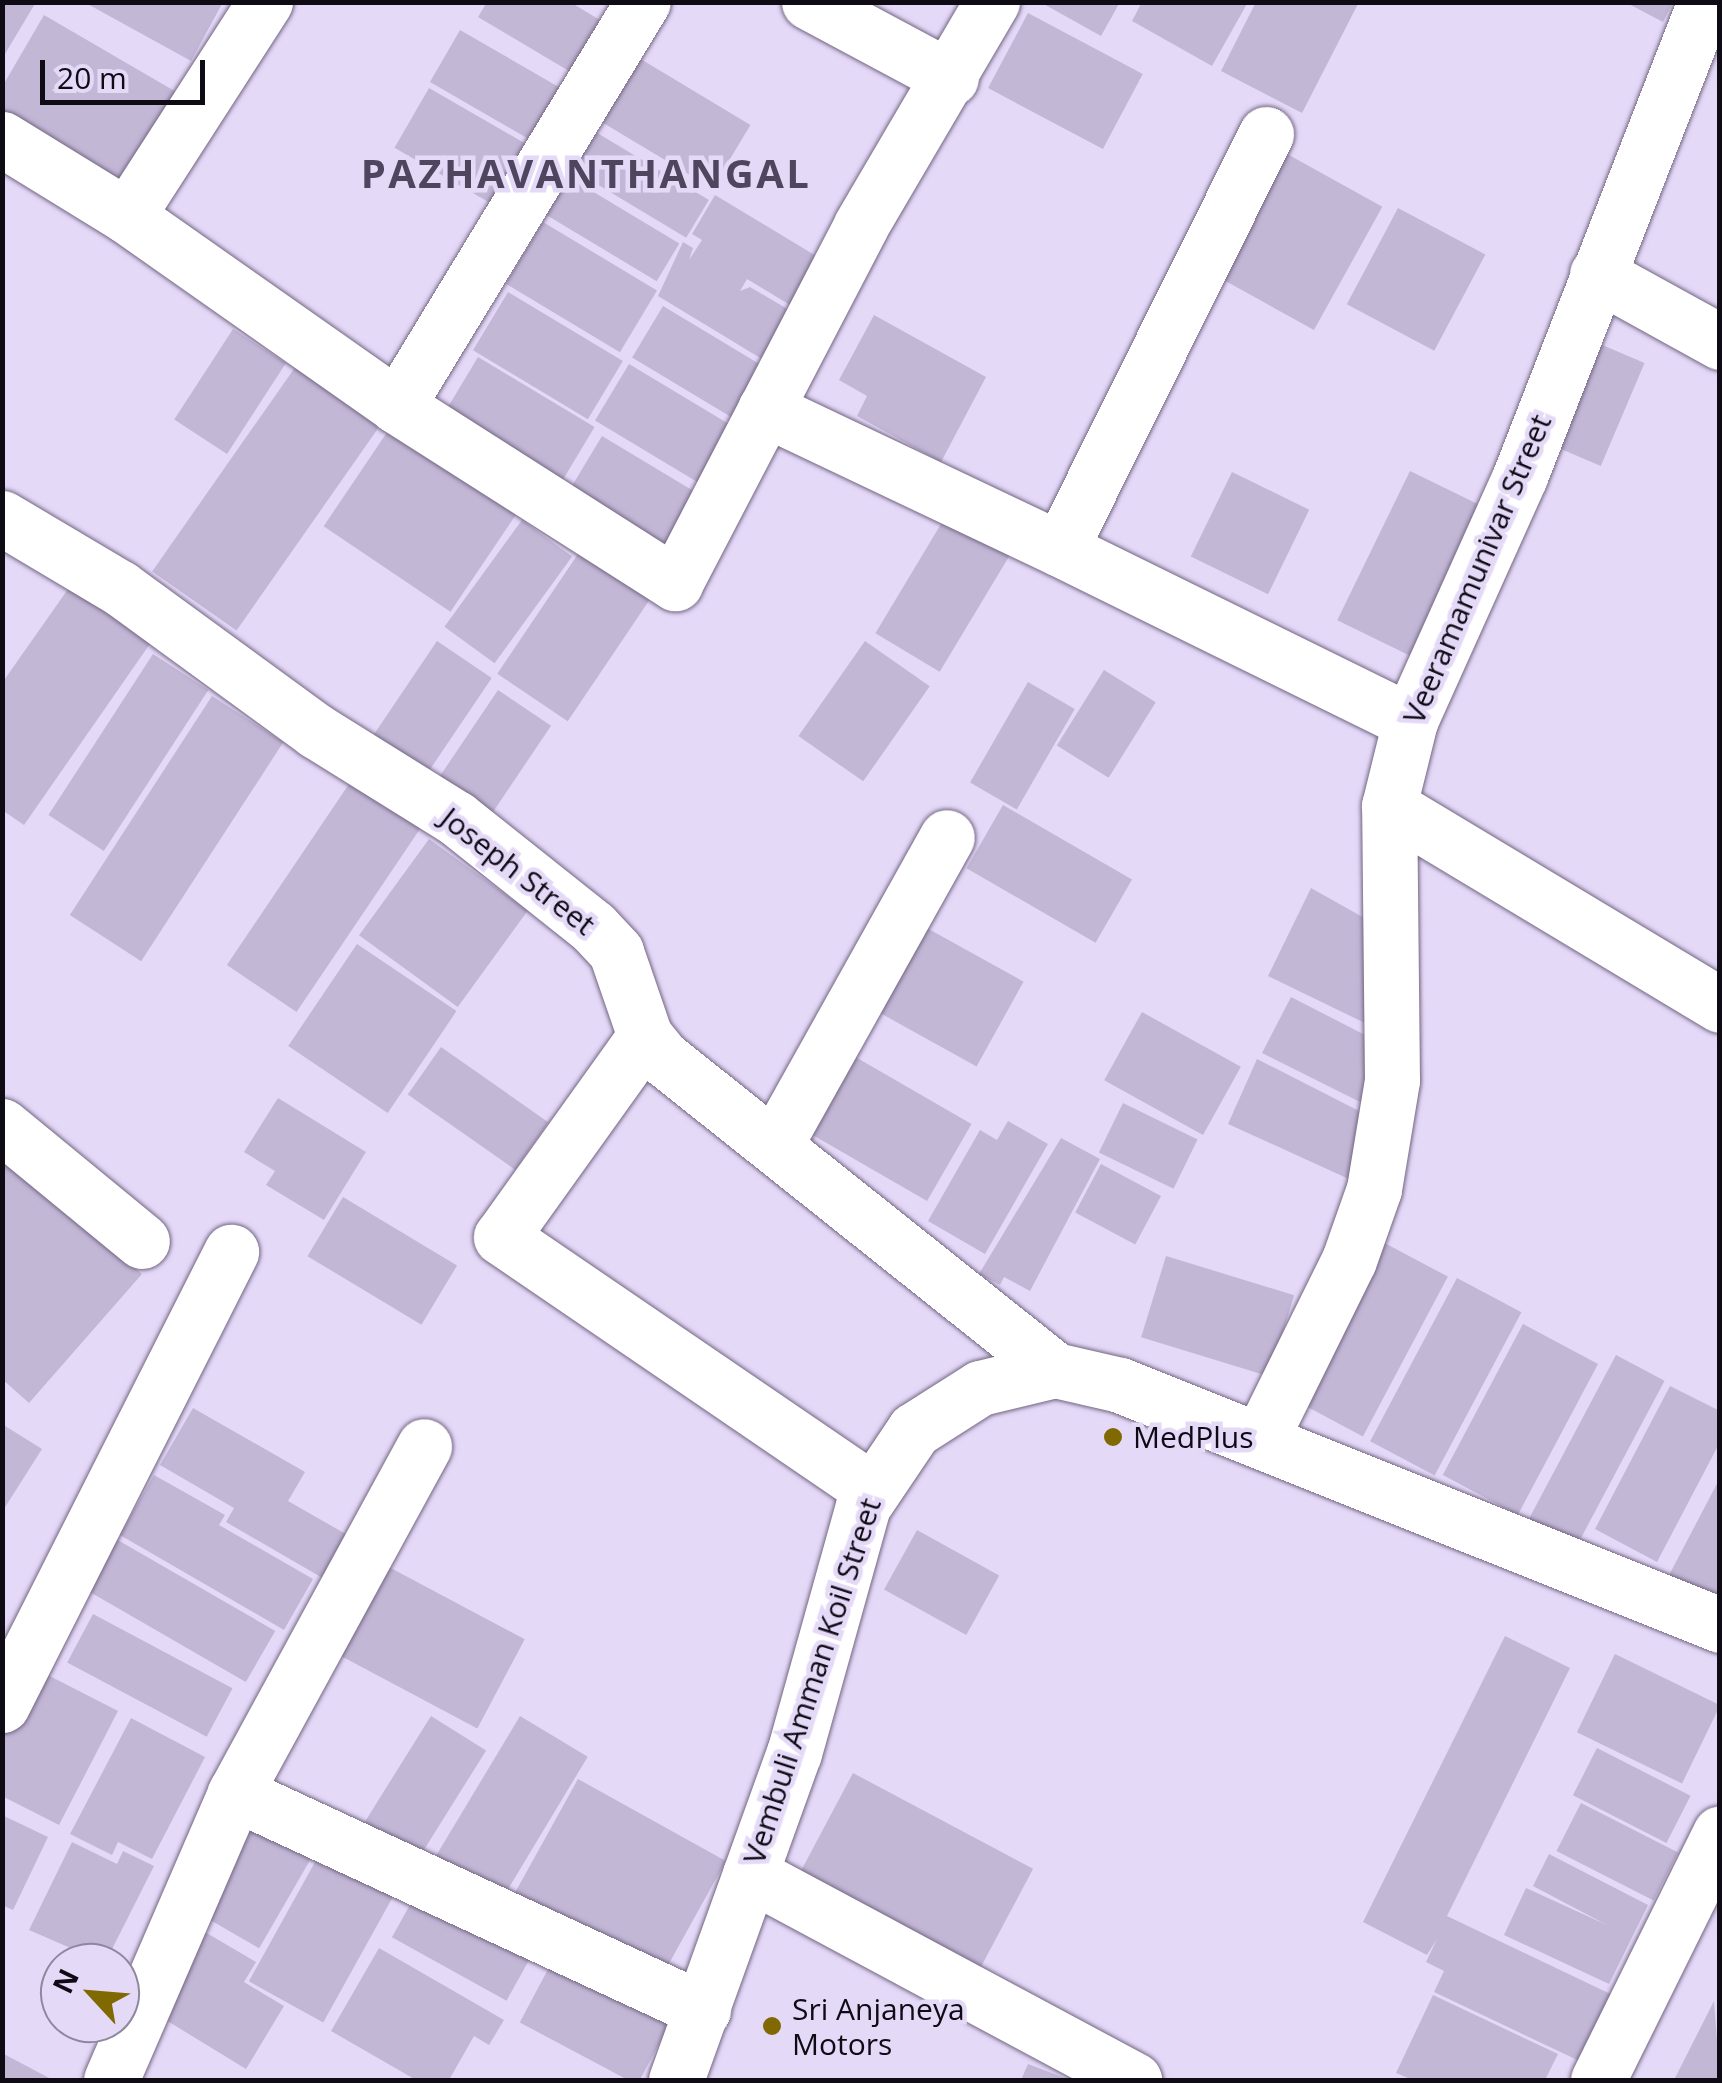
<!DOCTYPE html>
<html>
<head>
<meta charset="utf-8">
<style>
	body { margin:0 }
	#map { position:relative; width:1722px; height:2083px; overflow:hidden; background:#e5d9f8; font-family:"Open Sans",sans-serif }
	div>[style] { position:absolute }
	.building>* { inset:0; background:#c3b7d6; transform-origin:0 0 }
	.roads { filter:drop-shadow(0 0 2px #726682) drop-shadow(0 0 2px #726682) }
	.minor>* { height:55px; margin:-27.5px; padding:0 27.5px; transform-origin:27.5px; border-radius:27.5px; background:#fff }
	.dots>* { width:28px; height:28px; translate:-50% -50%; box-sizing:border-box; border:5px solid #e5d9f8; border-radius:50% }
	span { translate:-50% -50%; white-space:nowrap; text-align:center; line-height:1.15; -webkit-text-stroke:9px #e5d9f8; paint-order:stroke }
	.street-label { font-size:30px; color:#0f0b15 }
	.poi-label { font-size:30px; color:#0f0b15 }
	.left { translate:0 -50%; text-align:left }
	.district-label { font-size:40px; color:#50455f; font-weight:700; letter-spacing:2.5px }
	.frame { position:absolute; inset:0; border:5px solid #0f0b15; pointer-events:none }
	.north { position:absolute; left:40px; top:1943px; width:100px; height:100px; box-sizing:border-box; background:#e5d9f8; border:2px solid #8f879d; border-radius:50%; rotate:296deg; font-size:28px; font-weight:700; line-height:40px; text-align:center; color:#0f0b15 }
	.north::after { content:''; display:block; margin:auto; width:35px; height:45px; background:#806900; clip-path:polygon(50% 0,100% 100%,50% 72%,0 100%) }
	.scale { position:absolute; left:40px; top:60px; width:165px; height:45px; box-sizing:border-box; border:5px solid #0f0b15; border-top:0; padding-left:12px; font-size:30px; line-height:35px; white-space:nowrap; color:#0f0b15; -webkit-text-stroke:8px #e5d9f8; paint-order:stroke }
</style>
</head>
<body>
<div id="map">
	<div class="building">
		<div style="clip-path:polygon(2px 2px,36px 2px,2px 59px)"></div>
		<div style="clip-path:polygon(84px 2px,223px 2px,191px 61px)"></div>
		<div style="clip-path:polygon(487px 2px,570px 2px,615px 29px,584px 80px,478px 17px)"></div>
		<div style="clip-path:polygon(1040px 2px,1120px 2px,1101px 36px)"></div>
		<div style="clip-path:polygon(1142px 2px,1248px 2px,1212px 66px,1132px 21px)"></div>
		<div style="clip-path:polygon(1256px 2px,1359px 2px,1302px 113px,1221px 71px)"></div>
		<div style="clip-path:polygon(1625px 2px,1673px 2px,1663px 22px)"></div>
		<div style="left:1028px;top:13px;width:130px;height:85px;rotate:28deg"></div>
		<div style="clip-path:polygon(44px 15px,178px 93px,121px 191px,2px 122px,2px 87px)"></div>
		<div style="left:460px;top:30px;width:125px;height:60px;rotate:30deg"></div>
		<div style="left:639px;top:58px;width:130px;height:74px;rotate:31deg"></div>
		<div style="left:429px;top:88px;width:121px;height:69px;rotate:30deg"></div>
		<div style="left:594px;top:131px;width:134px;height:44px;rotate:31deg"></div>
		<div style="left:1280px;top:150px;width:117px;height:141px;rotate:29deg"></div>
		<div style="left:567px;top:176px;width:131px;height:44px;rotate:31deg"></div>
		<div style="clip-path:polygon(715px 195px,836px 268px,808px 316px,747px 279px,740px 291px,750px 287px,806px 320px,777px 368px,658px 296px,683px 242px,693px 248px,689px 260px,702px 240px,692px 234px)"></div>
		<div style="left:1398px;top:208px;width:99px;height:109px;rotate:28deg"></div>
		<div style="left:543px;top:222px;width:133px;height:72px;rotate:31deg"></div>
		<div style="left:508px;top:292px;width:134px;height:68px;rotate:31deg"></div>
		<div style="left:663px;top:306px;width:132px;height:60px;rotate:31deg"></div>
		<div style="clip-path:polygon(874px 315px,986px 377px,941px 462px,857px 416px,867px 396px,839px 380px)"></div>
		<div style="left:233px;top:329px;width:63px;height:108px;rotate:33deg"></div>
		<div style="left:1593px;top:341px;width:56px;height:112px;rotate:23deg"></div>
		<div style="left:303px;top:356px;width:103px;height:263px;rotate:35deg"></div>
		<div style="left:478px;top:357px;width:136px;height:74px;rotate:31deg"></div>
		<div style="left:629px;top:364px;width:132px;height:66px;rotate:31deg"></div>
		<div style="left:398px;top:416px;width:153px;height:133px;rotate:34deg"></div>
		<div style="left:602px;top:436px;width:115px;height:75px;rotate:31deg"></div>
		<div style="left:1410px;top:471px;width:85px;height:166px;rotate:26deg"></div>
		<div style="left:1232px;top:472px;width:86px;height:94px;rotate:26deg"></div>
		<div style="left:947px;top:514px;width:75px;height:139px;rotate:31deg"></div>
		<div style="left:522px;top:520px;width:62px;height:132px;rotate:36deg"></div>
		<div style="left:580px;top:551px;width:85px;height:148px;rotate:34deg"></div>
		<div style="clip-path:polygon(73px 582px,154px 638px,24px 825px,2px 810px,2px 683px)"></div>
		<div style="left:437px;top:641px;width:66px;height:115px;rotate:34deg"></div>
		<div style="left:865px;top:641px;width:79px;height:116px;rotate:35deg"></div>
		<div style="left:153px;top:654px;width:66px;height:192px;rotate:33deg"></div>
		<div style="left:1104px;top:670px;width:61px;height:89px;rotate:32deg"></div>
		<div style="left:1028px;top:682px;width:54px;height:116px;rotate:30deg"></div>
		<div style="left:498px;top:690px;width:64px;height:116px;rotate:34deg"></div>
		<div style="left:212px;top:696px;width:85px;height:261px;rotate:33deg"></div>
		<div style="left:351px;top:781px;width:84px;height:222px;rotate:34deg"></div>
		<div style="left:1003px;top:805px;width:149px;height:73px;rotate:30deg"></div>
		<div style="left:429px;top:839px;width:122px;height:119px;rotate:36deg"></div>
		<div style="clip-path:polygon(1311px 888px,1384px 929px,1371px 1026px,1268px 976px)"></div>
		<div style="left:916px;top:922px;width:123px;height:97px;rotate:29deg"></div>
		<div style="left:357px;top:944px;width:120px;height:123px;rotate:34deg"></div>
		<div style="clip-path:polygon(1291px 997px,1369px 1037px,1364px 1104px,1262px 1053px)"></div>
		<div style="left:1142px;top:1012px;width:113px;height:78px;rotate:29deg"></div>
		<div style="left:441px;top:1047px;width:131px;height:58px;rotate:35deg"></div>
		<div style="left:852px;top:1055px;width:138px;height:89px;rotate:30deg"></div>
		<div style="clip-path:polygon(1257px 1059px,1363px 1113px,1351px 1180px,1228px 1124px)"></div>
		<div style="clip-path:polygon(278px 1098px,366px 1152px,324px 1220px,266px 1185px,275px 1171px,244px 1152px)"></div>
		<div style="left:1123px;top:1103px;width:83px;height:55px;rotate:26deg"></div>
		<div style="clip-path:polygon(1008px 1121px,1048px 1144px,985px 1254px,928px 1221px,980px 1130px,997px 1140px)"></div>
		<div style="clip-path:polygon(1061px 1138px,1100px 1159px,1030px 1291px,1004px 1277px,1000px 1285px,979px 1274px)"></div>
		<div style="clip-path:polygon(11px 1160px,142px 1274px,29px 1403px,2px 1379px,2px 1169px)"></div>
		<div style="left:1101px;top:1164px;width:68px;height:55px;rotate:28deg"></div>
		<div style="left:343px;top:1197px;width:133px;height:69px;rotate:31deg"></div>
		<div style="left:1379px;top:1240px;width:78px;height:181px;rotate:28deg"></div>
		<div style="left:1166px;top:1256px;width:134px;height:85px;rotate:17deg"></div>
		<div style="left:1457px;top:1278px;width:73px;height:185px;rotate:28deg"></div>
		<div style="left:1523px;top:1324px;width:85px;height:171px;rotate:28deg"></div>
		<div style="left:1616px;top:1355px;width:55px;height:191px;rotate:28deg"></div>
		<div style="clip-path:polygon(1670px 1386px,1720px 1411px,1720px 1442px,1657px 1562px,1595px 1529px)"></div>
		<div style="clip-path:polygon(193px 1408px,305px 1472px,288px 1501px,351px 1537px,326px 1580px,226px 1522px,234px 1508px,160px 1465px)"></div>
		<div style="clip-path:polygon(2px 1424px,42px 1449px,2px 1512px)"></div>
		<div style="clip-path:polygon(154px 1475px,225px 1515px,219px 1525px,313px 1579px,284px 1630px,120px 1535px)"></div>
		<div style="clip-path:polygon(1720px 1478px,1720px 1607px,1667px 1579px)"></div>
		<div style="left:917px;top:1530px;width:94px;height:68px;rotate:29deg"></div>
		<div style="left:109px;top:1535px;width:192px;height:59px;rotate:30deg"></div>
		<div style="left:387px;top:1566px;width:156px;height:101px;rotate:28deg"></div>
		<div style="left:93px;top:1614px;width:158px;height:55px;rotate:28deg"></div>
		<div style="clip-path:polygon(1505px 1636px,1570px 1668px,1447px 1916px,1621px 1999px,1590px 2066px,1434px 1992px,1444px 1971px,1426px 1962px,1437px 1939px,1427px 1955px,1363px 1922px)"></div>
		<div style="left:1615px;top:1654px;width:117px;height:87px;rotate:26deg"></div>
		<div style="clip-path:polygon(38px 1670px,118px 1711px,59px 1825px,2px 1796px,2px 1738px)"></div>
		<div style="left:431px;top:1716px;width:65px;height:142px;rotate:32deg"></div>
		<div style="left:520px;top:1716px;width:79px;height:172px;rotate:31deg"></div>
		<div style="clip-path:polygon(131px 1718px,205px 1757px,152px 1859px,118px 1842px,112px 1855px,70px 1834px)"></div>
		<div style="left:1597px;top:1748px;width:105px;height:53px;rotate:27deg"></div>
		<div style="left:853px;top:1773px;width:204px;height:124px;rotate:28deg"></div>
		<div style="left:578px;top:1779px;width:169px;height:134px;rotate:29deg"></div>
		<div style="left:1581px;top:1803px;width:109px;height:54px;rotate:27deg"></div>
		<div style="clip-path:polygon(2px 1815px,48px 1837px,13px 1910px,2px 1905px)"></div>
		<div style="left:257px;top:1820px;width:66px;height:110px;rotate:30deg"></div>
		<div style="clip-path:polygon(72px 1842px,117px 1864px,123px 1851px,154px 1866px,105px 1963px,29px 1930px)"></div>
		<div style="left:325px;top:1844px;width:85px;height:157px;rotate:29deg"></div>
		<div style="clip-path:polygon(1549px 1854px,1648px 1905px,1609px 1984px,1504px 1935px,1526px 1888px,1607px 1925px,1533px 1886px)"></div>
		<div style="left:422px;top:1883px;width:131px;height:62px;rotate:29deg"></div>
		<div style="clip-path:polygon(205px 1932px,256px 1962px,244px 1982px,284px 2006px,246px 2069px,156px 2014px)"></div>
		<div style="clip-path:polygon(379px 1948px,504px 2020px,489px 2045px,474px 2036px,449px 2080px,416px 2080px,331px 2031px)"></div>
		<div style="left:554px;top:1958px;width:133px;height:73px;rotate:28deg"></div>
		<div style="clip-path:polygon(1433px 1995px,1558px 2054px,1545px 2080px,1413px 2080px,1396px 2073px)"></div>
		<div style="clip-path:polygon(1714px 2001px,1720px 2080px,1674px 2080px)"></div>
		<div style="clip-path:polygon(2px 2053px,53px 2080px,2px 2080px)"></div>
		<div style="clip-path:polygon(1028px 2064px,1070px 2080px,1021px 2080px)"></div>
	</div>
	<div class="roads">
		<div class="minor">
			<div style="left:809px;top:2px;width:161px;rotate:28.2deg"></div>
			<div style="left:1266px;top:134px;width:463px;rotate:116.4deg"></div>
			<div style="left:1060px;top:549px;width:390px;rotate:26.2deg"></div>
			<div style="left:2px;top:139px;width:147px;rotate:31.6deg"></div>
			<div style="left:127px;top:216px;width:255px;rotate:-57.2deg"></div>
			<div style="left:127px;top:216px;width:330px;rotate:35.1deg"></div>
			<div style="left:397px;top:406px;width:330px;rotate:32.5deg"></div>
			<div style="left:675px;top:583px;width:403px;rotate:-62.5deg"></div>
			<div style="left:861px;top:225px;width:259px;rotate:-59.6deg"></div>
			<div style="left:1597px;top:274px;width:141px;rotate:28.9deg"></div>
			<div style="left:397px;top:406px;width:473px;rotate:-58.7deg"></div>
			<div style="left:765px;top:409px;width:327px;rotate:25.4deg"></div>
			<div style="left:2px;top:518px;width:137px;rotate:30.7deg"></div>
			<div style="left:120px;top:588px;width:243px;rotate:36.1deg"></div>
			<div style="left:316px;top:731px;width:165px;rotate:31.9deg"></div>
			<div style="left:456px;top:818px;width:175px;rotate:38.5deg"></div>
			<div style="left:593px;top:927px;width:34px;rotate:47deg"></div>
			<div style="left:616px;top:952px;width:89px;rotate:71deg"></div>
			<div style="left:645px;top:1036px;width:28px;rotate:51deg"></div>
			<div style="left:663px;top:1058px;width:501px;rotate:38.52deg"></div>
			<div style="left:1389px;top:806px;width:386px;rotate:31deg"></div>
			<div style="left:645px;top:1036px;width:247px;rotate:125.6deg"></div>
			<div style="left:501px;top:1237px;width:449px;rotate:34.3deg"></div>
			<div style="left:2px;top:1126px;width:181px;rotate:39.4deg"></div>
			<div style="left:777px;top:1141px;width:348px;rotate:-60.8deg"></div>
			<div style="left:1262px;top:1436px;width:196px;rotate:-63.7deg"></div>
			<div style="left:1349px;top:1260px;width:75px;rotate:-70.6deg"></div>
			<div style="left:1374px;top:1189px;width:110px;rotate:-80.6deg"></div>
			<div style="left:1392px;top:1080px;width:274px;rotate:-90.6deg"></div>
			<div style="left:1389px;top:806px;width:88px;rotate:-76.1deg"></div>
			<div style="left:1410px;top:721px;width:269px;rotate:-65.8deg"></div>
			<div style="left:1520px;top:476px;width:509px;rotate:-68.68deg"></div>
			<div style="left:2px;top:1705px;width:508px;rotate:-63.18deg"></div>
			<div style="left:235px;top:1793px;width:516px;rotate:24.88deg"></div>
			<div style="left:750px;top:1874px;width:436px;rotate:28.2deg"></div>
			<div style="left:111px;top:2080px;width:313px;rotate:-66.6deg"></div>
			<div style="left:235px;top:1793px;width:395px;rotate:-61.4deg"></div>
			<div style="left:676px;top:2080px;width:348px;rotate:-70.2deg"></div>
			<div style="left:794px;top:1753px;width:256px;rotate:-74.4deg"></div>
			<div style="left:863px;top:1506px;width:92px;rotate:-56.1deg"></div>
			<div style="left:914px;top:1430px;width:78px;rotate:-32.5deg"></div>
			<div style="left:980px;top:1388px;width:77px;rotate:-13.5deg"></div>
			<div style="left:1055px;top:1370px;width:67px;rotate:13deg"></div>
			<div style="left:1120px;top:1385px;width:646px;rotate:21.8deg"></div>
			<div style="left:1598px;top:2080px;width:275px;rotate:-63.7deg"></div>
		</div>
	</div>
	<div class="dots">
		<div style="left:1113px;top:1437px;background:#806900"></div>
		<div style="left:772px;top:2026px;background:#806900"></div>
	</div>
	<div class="street-label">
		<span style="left:1477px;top:569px;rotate:-67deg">Veeramamunivar Street</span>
		<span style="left:518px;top:871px;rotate:38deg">Joseph Street</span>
		<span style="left:812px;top:1681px;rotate:-72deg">Vembuli Amman Koil Street</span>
	</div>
	<div class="poi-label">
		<span class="left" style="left:1133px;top:1437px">MedPlus</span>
		<span class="left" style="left:792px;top:2026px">Sri Anjaneya<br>Motors</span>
	</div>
	<div class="district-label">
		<span style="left:586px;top:173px">PAZHAVANTHANGAL</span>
	</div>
	<div class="frame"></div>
	<div class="north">N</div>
	<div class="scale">20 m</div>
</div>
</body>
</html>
